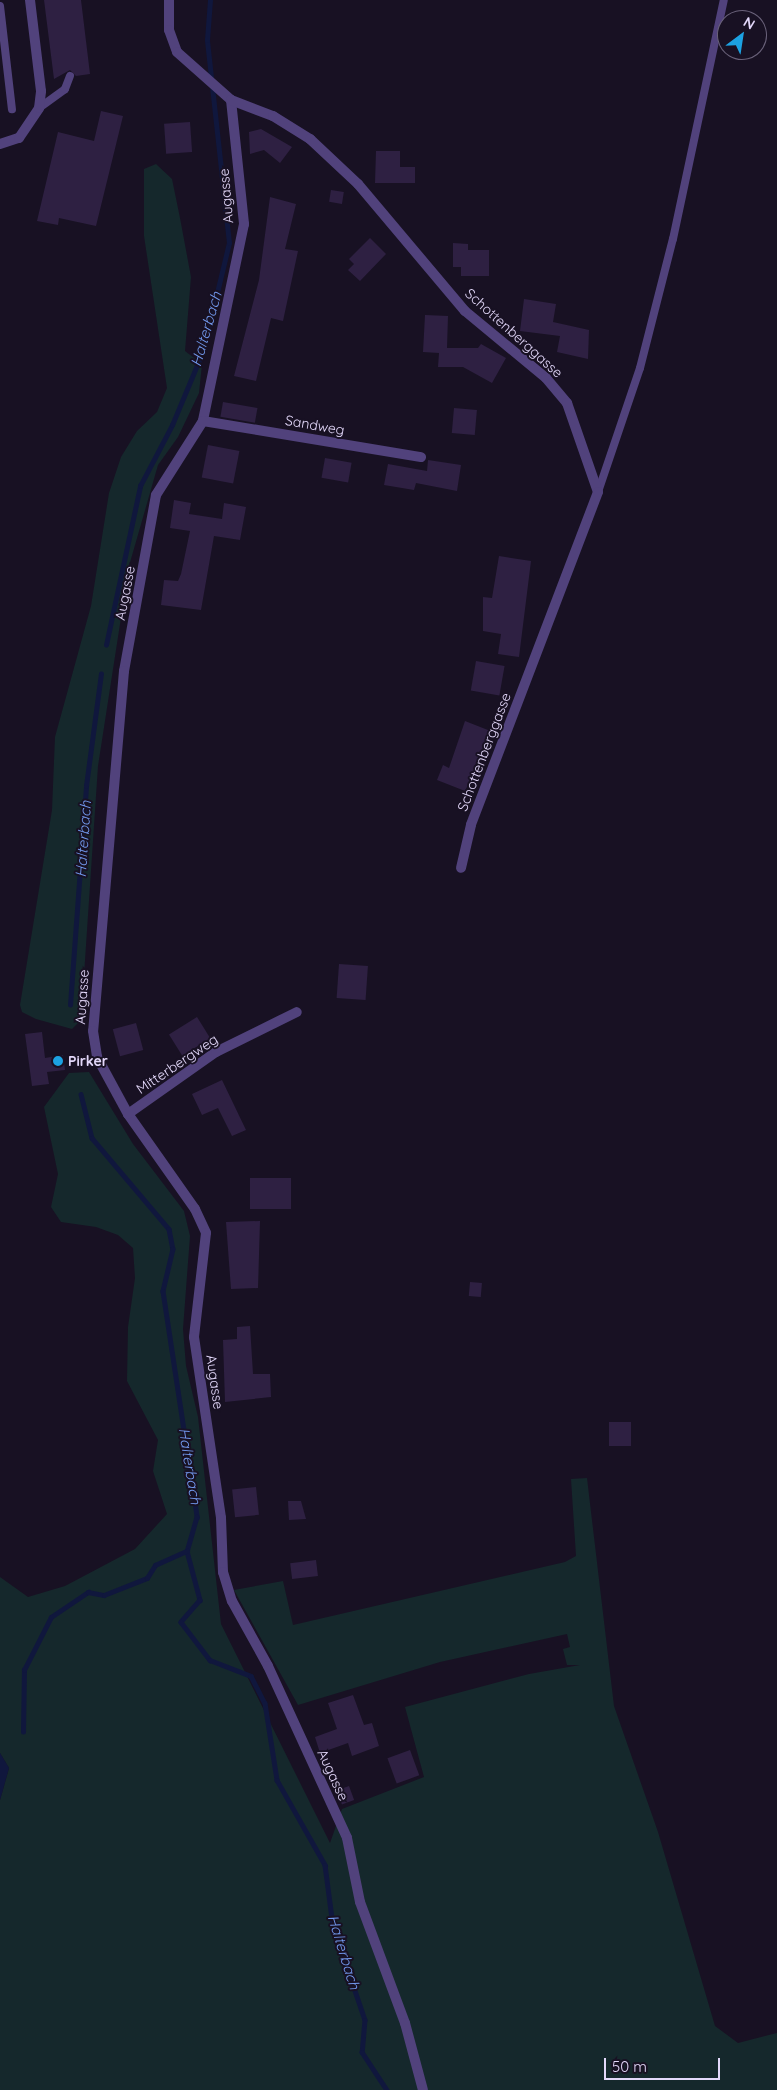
<!DOCTYPE html>
<html>
<head>
<meta charset="utf-8">
<style>
	body { margin:0 }
	#map { position:relative; width:777px; height:2090px; overflow:hidden; background:#181123; font-family:Quicksand,sans-serif }
	div>[style] { position:absolute }
	.green>* { inset:0; background:#15282c }
	.water>* { inset:0; background:#10173d }
	.stream>* { height:4.5px; margin:-2.25px; padding:0 2.25px; transform-origin:2.25px; border-radius:2.25px; background:#10173d }
	.building>* { inset:0; background:#2e2042; transform-origin:0 0 }
	.service>* { height:8px; margin:-4px; padding:0 4px; transform-origin:4px; border-radius:4px; background:#51427c }
	.minor>* { height:10px; margin:-5px; padding:0 5px; transform-origin:5px; border-radius:5px; background:#51427c }
	.dots>* { width:14px; height:14px; translate:-50% -50%; box-sizing:border-box; border:2px solid #181123; border-radius:50% }
	span { translate:-50% -50%; white-space:nowrap; text-align:center; line-height:1.15; -webkit-text-stroke:4px #181123; paint-order:stroke }
	.street-label { font-size:14px; color:#e3d8fa }
	.poi-label { font-size:14px; color:#e3d8fa; font-weight:700 }
	.left { translate:0 -50%; text-align:left }
	.water-label { font-size:15px; color:#7299ee; font-style:italic }
	.north { position:absolute; left:717px; top:10px; width:50px; height:50px; box-sizing:border-box; background:#181123; border:1px solid #696179; border-radius:50%; rotate:31deg; font-size:14px; font-weight:700; line-height:20px; text-align:center; color:#e3d8fa }
	.north::after { content:''; display:block; margin:auto; width:18px; height:22px; background:#1ca2e2; clip-path:polygon(50% 0,100% 100%,50% 72%,0 100%) }
	.scale { position:absolute; left:604px; top:2058px; width:116px; height:22px; box-sizing:border-box; border:2px solid #e3d8fa; border-top:0; padding-left:6px; font-size:15px; line-height:18px; white-space:nowrap; color:#e3d8fa; -webkit-text-stroke:4px #181123; paint-order:stroke }
</style>
</head>
<body>
<div id="map">
	<div class="green">
		<div style="clip-path:polygon(156px 164px,172px 179px,180px 218px,191px 277px,185px 351px,202px 364px,199px 393px,178px 437px,158px 465px,129px 566px,98px 766px,81px 1020px,72px 1029px,36px 1019px,22px 1012px,20px 1005px,52px 810px,55px 737px,91px 606px,109px 493px,121px 457px,137px 431px,157px 412px,167px 388px,144px 236px,144px 169px)"></div>
		<div style="clip-path:polygon(89px 1072px,133px 1144px,184px 1211px,190px 1236px,183px 1329px,186px 1366px,198px 1417px,221px 1624px,330px 1843px,342px 1809px,424px 1777px,405px 1707px,529px 1674px,580px 1665px,567px 1665px,563px 1649px,570px 1647px,567px 1634px,440px 1662px,298px 1705px,234px 1590px,283px 1581px,293px 1625px,565px 1562px,576px 1556px,571px 1479px,587px 1478px,614px 1706px,658px 1832px,715px 2026px,738px 2043px,777px 2033px,777px 2090px,0 2090px,0 1800px,9px 1768px,0 1753px,0 1577px,28px 1597px,65px 1586px,135px 1549px,167px 1514px,153px 1471px,158px 1440px,127px 1381px,128px 1327px,135px 1278px,133px 1248px,118px 1235px,96px 1227px,61px 1222px,51px 1207px,58px 1174px,44px 1107px,69px 1073px)"></div>
	</div>
	<div class="water">
		<div style="clip-path:polygon(0 1753px,9px 1768px,0 1800px)"></div>
	</div>
	<div class="stream">
		<div style="left:106px;top:645px;width:163px;rotate:-77.9deg"></div>
		<div style="left:140px;top:486px;width:69px;rotate:-62.3deg"></div>
		<div style="left:172px;top:425px;width:80px;rotate:-67.3deg"></div>
		<div style="left:203px;top:351px;width:111px;rotate:-76.5deg"></div>
		<div style="left:229px;top:243px;width:204px;rotate:-96.2deg"></div>
		<div style="left:207px;top:40px;width:40px;rotate:-85.7deg"></div>
		<div style="left:70px;top:1005px;width:220px;rotate:-85.8deg"></div>
		<div style="left:86px;top:786px;width:113px;rotate:-82.4deg"></div>
		<div style="left:81px;top:1094px;width:45px;rotate:76deg"></div>
		<div style="left:92px;top:1138px;width:119px;rotate:49.8deg"></div>
		<div style="left:169px;top:1229px;width:20px;rotate:79deg"></div>
		<div style="left:173px;top:1249px;width:43px;rotate:103.4deg"></div>
		<div style="left:163px;top:1291px;width:229px;rotate:81.4deg"></div>
		<div style="left:197px;top:1517px;width:35px;rotate:106deg"></div>
		<div style="left:187px;top:1551px;width:51px;rotate:75.1deg"></div>
		<div style="left:200px;top:1600px;width:29px;rotate:131deg"></div>
		<div style="left:181px;top:1622px;width:48px;rotate:52.7deg"></div>
		<div style="left:210px;top:1660px;width:44px;rotate:21.3deg"></div>
		<div style="left:251px;top:1676px;width:30px;rotate:63deg"></div>
		<div style="left:265px;top:1703px;width:78px;rotate:81.1deg"></div>
		<div style="left:277px;top:1780px;width:98px;rotate:60.5deg"></div>
		<div style="left:325px;top:1865px;width:62px;rotate:82.5deg"></div>
		<div style="left:333px;top:1926px;width:99px;rotate:71.2deg"></div>
		<div style="left:365px;top:2020px;width:32px;rotate:95deg"></div>
		<div style="left:362px;top:2052px;width:45px;rotate:56.7deg"></div>
		<div style="left:23px;top:1732px;width:62px;rotate:-89.1deg"></div>
		<div style="left:24px;top:1670px;width:59px;rotate:-63deg"></div>
		<div style="left:51px;top:1617px;width:45px;rotate:-34deg"></div>
		<div style="left:88px;top:1592px;width:16px;rotate:11deg"></div>
		<div style="left:104px;top:1595px;width:46px;rotate:-21.6deg"></div>
		<div style="left:147px;top:1578px;width:15px;rotate:-58deg"></div>
		<div style="left:155px;top:1565px;width:35px;rotate:-24deg"></div>
	</div>
	<div class="building">
		<div style="clip-path:polygon(44px 0,81px 0,90px 74px,76px 76px,70px 70px,54px 79px)"></div>
		<div style="clip-path:polygon(101px 111px,123px 116px,96px 226px,59px 218px,58px 225px,37px 221px,58px 132px,94px 141px)"></div>
		<div style="left:190px;top:122px;width:30px;height:26px;rotate:86deg"></div>
		<div style="clip-path:polygon(261px 129px,292px 147px,280px 163px,264px 150px,250px 154px,249px 132px)"></div>
		<div style="clip-path:polygon(376px 151px,400px 151px,400px 167px,415px 167px,415px 183px,375px 183px)"></div>
		<div style="left:331px;top:190px;width:13px;height:12px;rotate:9deg"></div>
		<div style="clip-path:polygon(270px 197px,296px 204px,285px 249px,298px 251px,283px 321px,271px 318px,256px 381px,234px 376px,259px 280px)"></div>
		<div style="clip-path:polygon(370px 238px,386px 254px,360px 281px,348px 270px,354px 264px,349px 259px)"></div>
		<div style="clip-path:polygon(453px 243px,468px 244px,468px 250px,489px 250px,489px 276px,461px 276px,461px 267px,453px 267px)"></div>
		<div style="clip-path:polygon(524px 299px,556px 304px,553px 322px,589px 330px,588px 359px,557px 352px,560px 336px,520px 331px)"></div>
		<div style="clip-path:polygon(425px 315px,448px 316px,447px 348px,478px 348px,481px 344px,506px 358px,492px 383px,463px 367px,438px 367px,439px 353px,423px 352px)"></div>
		<div style="left:223px;top:402px;width:35px;height:15px;rotate:10deg"></div>
		<div style="left:454px;top:408px;width:23px;height:25px;rotate:5deg"></div>
		<div style="left:208px;top:445px;width:32px;height:33px;rotate:11deg"></div>
		<div style="left:325px;top:458px;width:27px;height:20px;rotate:10deg"></div>
		<div style="clip-path:polygon(428px 460px,461px 465px,457px 491px,416px 483px,414px 490px,384px 485px,388px 464px,427px 471px)"></div>
		<div style="clip-path:polygon(174px 500px,191px 503px,189px 514px,222px 519px,224px 503px,246px 507px,240px 540px,214px 536px,201px 610px,161px 605px,164px 580px,178px 581px,181px 574px,190px 531px,170px 528px)"></div>
		<div style="clip-path:polygon(499px 556px,531px 561px,519px 657px,498px 654px,501px 634px,483px 631px,483px 597px,492px 598px)"></div>
		<div style="left:476px;top:661px;width:29px;height:30px;rotate:10deg"></div>
		<div style="clip-path:polygon(465px 721px,493px 732px,465px 791px,437px 780px,443px 765px,449px 768px)"></div>
		<div style="left:339px;top:964px;width:29px;height:34px;rotate:4deg"></div>
		<div style="left:197px;top:1017px;width:25px;height:33px;rotate:58deg"></div>
		<div style="left:136px;top:1023px;width:28px;height:24px;rotate:75deg"></div>
		<div style="clip-path:polygon(42px 1032px,45px 1058px,63px 1055px,65px 1070px,47px 1072px,49px 1084px,32px 1086px,25px 1034px)"></div>
		<div style="clip-path:polygon(222px 1080px,246px 1130px,232px 1136px,218px 1108px,202px 1115px,192px 1094px)"></div>
		<div style="left:291px;top:1178px;width:31px;height:41px;rotate:90deg"></div>
		<div style="clip-path:polygon(260px 1221px,258px 1288px,231px 1289px,226px 1222px)"></div>
		<div style="left:470px;top:1282px;width:12px;height:14px;rotate:5deg"></div>
		<div style="clip-path:polygon(250px 1326px,253px 1374px,270px 1374px,271px 1397px,225px 1402px,223px 1340px,237px 1339px,237px 1327px)"></div>
		<div style="left:609px;top:1422px;width:22px;height:24px"></div>
		<div style="left:256px;top:1487px;width:28px;height:24px;rotate:84deg"></div>
		<div style="clip-path:polygon(288px 1501px,301px 1501px,306px 1519px,289px 1520px)"></div>
		<div style="left:316px;top:1560px;width:16px;height:26px;rotate:83deg"></div>
		<div style="clip-path:polygon(353px 1695px,364px 1725px,372px 1723px,379px 1746px,352px 1756px,348px 1743px,320px 1753px,315px 1737px,337px 1729px,328px 1703px)"></div>
		<div style="left:410px;top:1750px;width:27px;height:24px;rotate:70deg"></div>
		<div style="left:349px;top:1786px;width:15px;height:13px;rotate:70deg"></div>
	</div>
	<div class="service">
		<div style="left:0;top:6px;width:104px;rotate:83.4deg"></div>
		<div style="left:39px;top:108px;width:32px;rotate:-36deg"></div>
		<div style="left:65px;top:89px;width:14px;rotate:-69deg"></div>
		<div style="left:598px;top:492px;width:131px;rotate:-71.3deg"></div>
		<div style="left:640px;top:368px;width:133px;rotate:-75.7deg"></div>
		<div style="left:673px;top:239px;width:244px;rotate:-78deg"></div>
	</div>
	<div class="minor">
		<div style="left:169px;top:0;width:30px;rotate:90deg"></div>
		<div style="left:169px;top:30px;width:23px;rotate:70deg"></div>
		<div style="left:177px;top:52px;width:72px;rotate:41.6deg"></div>
		<div style="left:231px;top:100px;width:125px;rotate:84deg"></div>
		<div style="left:244px;top:224px;width:201px;rotate:101.8deg"></div>
		<div style="left:203px;top:421px;width:88px;rotate:122.4deg"></div>
		<div style="left:156px;top:495px;width:179px;rotate:100.3deg"></div>
		<div style="left:124px;top:671px;width:361px;rotate:94.9deg"></div>
		<div style="left:93px;top:1031px;width:26px;rotate:81deg"></div>
		<div style="left:97px;top:1057px;width:65px;rotate:61.5deg"></div>
		<div style="left:128px;top:1114px;width:116px;rotate:54.8deg"></div>
		<div style="left:195px;top:1209px;width:26px;rotate:65deg"></div>
		<div style="left:206px;top:1233px;width:105px;rotate:96.6deg"></div>
		<div style="left:194px;top:1337px;width:183px;rotate:81.5deg"></div>
		<div style="left:221px;top:1518px;width:54px;rotate:87.9deg"></div>
		<div style="left:223px;top:1572px;width:30px;rotate:73deg"></div>
		<div style="left:232px;top:1601px;width:74px;rotate:61deg"></div>
		<div style="left:268px;top:1666px;width:189px;rotate:65.3deg"></div>
		<div style="left:347px;top:1838px;width:65px;rotate:78.5deg"></div>
		<div style="left:360px;top:1902px;width:129px;rotate:69.6deg"></div>
		<div style="left:405px;top:2023px;width:69px;rotate:75deg"></div>
		<div style="left:231px;top:100px;width:45px;rotate:20.9deg"></div>
		<div style="left:273px;top:116px;width:44px;rotate:31.9deg"></div>
		<div style="left:310px;top:139px;width:66px;rotate:43.2deg"></div>
		<div style="left:358px;top:184px;width:166px;rotate:49.9deg"></div>
		<div style="left:465px;top:311px;width:105px;rotate:39.6deg"></div>
		<div style="left:546px;top:378px;width:33px;rotate:50deg"></div>
		<div style="left:567px;top:403px;width:94px;rotate:70.8deg"></div>
		<div style="left:598px;top:492px;width:356px;rotate:110.9deg"></div>
		<div style="left:471px;top:825px;width:44px;rotate:103.1deg"></div>
		<div style="left:0;top:144px;width:20px;rotate:-18deg"></div>
		<div style="left:19px;top:138px;width:36px;rotate:-56deg"></div>
		<div style="left:39px;top:108px;width:17px;rotate:-83deg"></div>
		<div style="left:41px;top:91px;width:92px;rotate:-96.9deg"></div>
		<div style="left:203px;top:421px;width:221px;rotate:9.4deg"></div>
		<div style="left:128px;top:1114px;width:108px;rotate:-35.2deg"></div>
		<div style="left:216px;top:1052px;width:90px;rotate:-26.3deg"></div>
	</div>
	<div class="dots">
		<div style="left:58px;top:1061px;background:#1ca2e2"></div>
	</div>
	<div class="street-label">
		<span style="left:226px;top:196px;rotate:-95deg">Augasse</span>
		<span style="left:514px;top:333px;rotate:42deg">Schottenberggasse</span>
		<span style="left:315px;top:425px;rotate:10deg">Sandweg</span>
		<span style="left:125px;top:593px;rotate:-79deg">Augasse</span>
		<span style="left:484px;top:752px;rotate:-69deg">Schottenberggasse</span>
		<span style="left:82px;top:997px;rotate:-86deg">Augasse</span>
		<span style="left:177px;top:1064px;rotate:-34deg">Mitterbergweg</span>
		<span style="left:215px;top:1382px;rotate:82deg">Augasse</span>
		<span style="left:333px;top:1775px;rotate:65deg">Augasse</span>
	</div>
	<div class="poi-label">
		<span class="left" style="left:68px;top:1061px">Pirker</span>
	</div>
	<div class="water-label">
		<span style="left:206px;top:329px;rotate:-74deg">Halterbach</span>
		<span style="left:83px;top:839px;rotate:-86deg">Halterbach</span>
		<span style="left:190px;top:1466px;rotate:81deg">Halterbach</span>
		<span style="left:344px;top:1952px;rotate:73deg">Halterbach</span>
	</div>
	<div class="north">N</div>
	<div class="scale">50 m</div>
</div>
</body>
</html>
